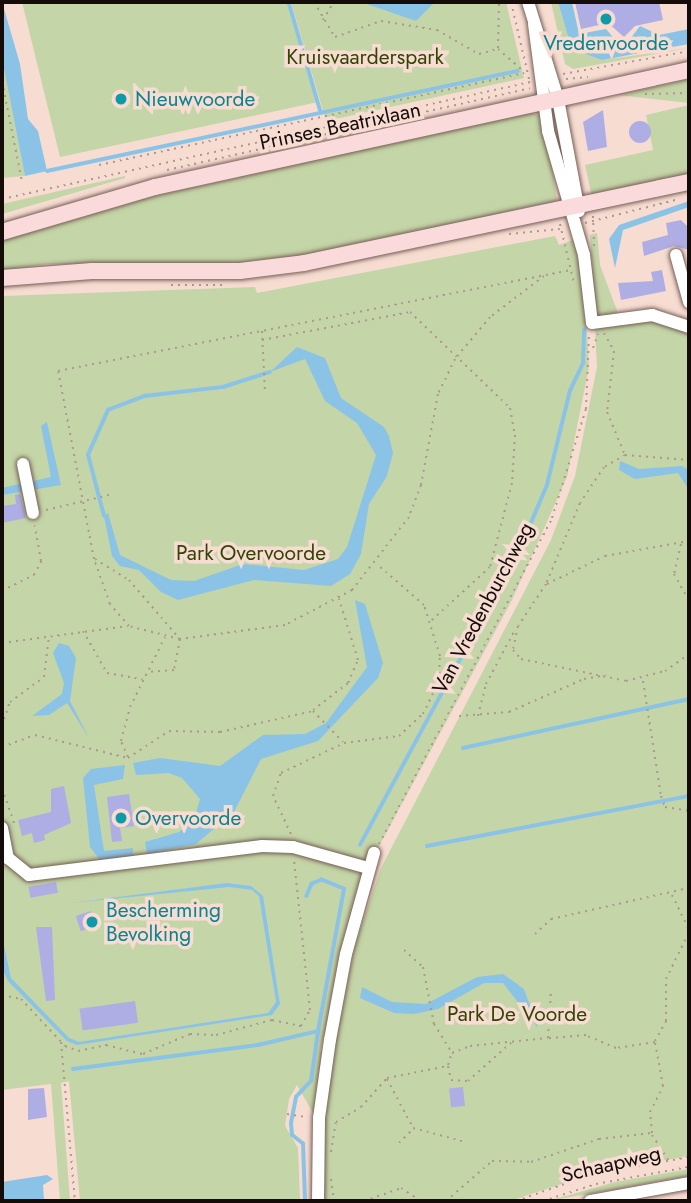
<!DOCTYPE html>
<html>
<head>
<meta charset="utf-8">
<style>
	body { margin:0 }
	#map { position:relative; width:691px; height:1203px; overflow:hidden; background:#f7dcd2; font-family:Jost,sans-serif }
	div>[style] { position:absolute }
	.green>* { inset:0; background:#c4d5a7 }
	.water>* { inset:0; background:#8bc3e6 }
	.stream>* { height:3.5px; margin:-1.75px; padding:0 1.75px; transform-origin:1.75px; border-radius:1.75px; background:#8bc3e6 }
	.building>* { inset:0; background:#afaee4; transform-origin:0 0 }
	.round { border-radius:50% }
	.path>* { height:2px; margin-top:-1px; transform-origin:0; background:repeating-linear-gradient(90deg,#ad9890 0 2px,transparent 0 7px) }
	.roads { filter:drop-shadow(0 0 2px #755e55) drop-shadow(0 0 2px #755e55) }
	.minor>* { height:12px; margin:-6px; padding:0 6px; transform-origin:6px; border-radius:6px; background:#fff }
	.major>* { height:16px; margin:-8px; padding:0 8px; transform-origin:8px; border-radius:8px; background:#fbdadc }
	.dots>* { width:19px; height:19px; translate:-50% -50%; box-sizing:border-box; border:4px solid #f7dcd2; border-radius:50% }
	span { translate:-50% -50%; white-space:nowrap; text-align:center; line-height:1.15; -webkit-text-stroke:7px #f7dcd2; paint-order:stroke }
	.culture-label { font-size:21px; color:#0d838f }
	.left { translate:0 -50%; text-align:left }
	.park-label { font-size:21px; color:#334304 }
	.street-label { font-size:21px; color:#150c09 }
	.frame { position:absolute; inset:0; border:4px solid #150c09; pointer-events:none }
</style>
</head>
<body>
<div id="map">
	<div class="green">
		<div style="clip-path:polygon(22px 2px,288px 2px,318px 102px,60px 157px)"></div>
		<div style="clip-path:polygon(291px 2px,506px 2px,524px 78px,326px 121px)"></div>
		<div style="clip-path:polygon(551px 2px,558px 2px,569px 40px,602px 60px,689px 48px,573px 69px,565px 64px)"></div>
		<div style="clip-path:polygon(2px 59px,25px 176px,2px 178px)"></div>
		<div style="clip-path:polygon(689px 79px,689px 103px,618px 95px)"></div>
		<div style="clip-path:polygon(689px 105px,689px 176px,592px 197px,585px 165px,653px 150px,646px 115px)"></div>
		<div style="clip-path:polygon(529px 112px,544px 117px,557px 201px,265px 265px,47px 264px,2px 271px,2px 240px,136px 200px)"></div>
		<div style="clip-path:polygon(125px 176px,125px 178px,2px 214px,2px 204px)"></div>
		<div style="clip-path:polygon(597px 233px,600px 265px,622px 324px,653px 318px,689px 332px,689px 1156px,598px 1172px,510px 1201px,322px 1201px,324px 1132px,297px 1085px,289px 1099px,285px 1126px,298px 1148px,300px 1201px,80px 1201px,69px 1081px,61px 1083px,70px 1201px,60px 1201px,51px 1084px,2px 1090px,2px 296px,255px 287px,257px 293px,555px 236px,559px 245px,582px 237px,589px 367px,567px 477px,512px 600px,370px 863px,320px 1052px,333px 1050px,355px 945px,381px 868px,551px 540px,575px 476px,597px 367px,590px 235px)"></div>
		<div style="clip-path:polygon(689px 1169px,689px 1176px,548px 1201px,615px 1182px)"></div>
	</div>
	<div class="water">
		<div style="clip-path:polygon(2px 2px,20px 64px,28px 119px,38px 131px,47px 171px,25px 176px,2px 59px)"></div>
		<div style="clip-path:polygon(361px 2px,435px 2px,416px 21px)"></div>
		<div style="clip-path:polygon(558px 2px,572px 2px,579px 34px,606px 29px,617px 42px,627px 43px,640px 26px,659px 35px,689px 29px,689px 44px,602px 60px,578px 51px,569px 40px)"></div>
		<div style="clip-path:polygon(689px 201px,689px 207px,623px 230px,615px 268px,609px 239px,619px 225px)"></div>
		<div style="clip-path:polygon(297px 347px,325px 358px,341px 398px,384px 427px,389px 436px,393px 453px,387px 476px,369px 504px,361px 554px,350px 574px,331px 586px,254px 580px,178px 600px,161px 592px,139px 570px,120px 566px,112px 556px,104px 516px,108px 513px,120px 555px,171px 580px,194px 581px,243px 564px,304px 570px,338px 559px,347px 547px,376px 455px,357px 423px,325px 401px,305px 359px,270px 372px)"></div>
		<div style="clip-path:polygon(47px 422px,61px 485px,2px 495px,2px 488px,51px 477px,41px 426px)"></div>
		<div style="clip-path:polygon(620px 461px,639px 469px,682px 466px,689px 470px,689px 490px,678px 473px,635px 479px,619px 470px)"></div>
		<div style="clip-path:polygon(355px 600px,365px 604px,383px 663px,378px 678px,318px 741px,261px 759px,234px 812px,196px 844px,147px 854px,145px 842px,179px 832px,195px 816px,200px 799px,182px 778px,169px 773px,136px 775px,133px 763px,160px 758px,220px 766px,263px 735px,305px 734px,326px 723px,367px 667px)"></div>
		<div style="clip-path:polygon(59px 643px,69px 646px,76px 658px,70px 701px,89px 738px,67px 703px,49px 715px,32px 716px,62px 694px,64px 683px,53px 653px)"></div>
		<div style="clip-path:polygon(125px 765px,123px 779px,94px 785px,104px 851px,133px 848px,133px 858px,102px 863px,90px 847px,83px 778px,91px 769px)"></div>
		<div style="clip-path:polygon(227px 883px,251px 886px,263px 896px,280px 1004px,272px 1015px,77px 1045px,67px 1041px,8px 981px,2px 968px,2px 936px,11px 978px,69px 1038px,79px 1042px,268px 1013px,276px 1002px,259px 896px,252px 890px,229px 887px,71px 903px)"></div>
		<div style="clip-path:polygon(503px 974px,524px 989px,538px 1028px,503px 983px,484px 983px,438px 1009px,414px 1014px,394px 1013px,360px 998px,362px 987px,392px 1002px,426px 1004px,477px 977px)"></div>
		<div style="clip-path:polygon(47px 1175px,53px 1179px,43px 1185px,44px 1201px,2px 1201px,2px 1182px)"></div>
	</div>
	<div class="stream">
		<div style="left:289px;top:2px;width:115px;rotate:73.8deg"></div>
		<div style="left:47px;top:171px;width:481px;rotate:-12deg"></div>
		<div style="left:104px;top:516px;width:63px;rotate:-104.7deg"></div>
		<div style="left:88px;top:455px;width:49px;rotate:-66deg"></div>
		<div style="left:108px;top:410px;width:39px;rotate:-21deg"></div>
		<div style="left:144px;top:396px;width:80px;rotate:-6.5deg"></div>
		<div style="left:223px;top:387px;width:49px;rotate:-17.7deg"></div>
		<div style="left:463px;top:748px;width:231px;rotate:-12.2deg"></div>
		<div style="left:360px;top:845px;width:342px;rotate:-61.7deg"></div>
		<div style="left:522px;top:544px;width:64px;rotate:-67deg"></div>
		<div style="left:547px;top:485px;width:97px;rotate:-76.3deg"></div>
		<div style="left:570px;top:391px;width:31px;rotate:-65deg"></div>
		<div style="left:583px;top:363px;width:33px;rotate:-88deg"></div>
		<div style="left:427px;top:846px;width:267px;rotate:-10.8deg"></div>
		<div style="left:73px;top:1069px;width:187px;rotate:-7.4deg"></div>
		<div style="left:258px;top:1045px;width:62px;rotate:-13.1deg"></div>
		<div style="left:318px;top:1031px;width:144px;rotate:-79.6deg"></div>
		<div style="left:344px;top:889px;width:24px;rotate:-158deg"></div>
		<div style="left:322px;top:880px;width:11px;rotate:158deg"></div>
		<div style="left:312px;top:884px;width:13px;rotate:113deg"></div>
		<div style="left:305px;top:1201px;width:57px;rotate:-92deg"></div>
		<div style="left:303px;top:1144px;width:14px;rotate:-141deg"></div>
		<div style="left:292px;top:1135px;width:12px;rotate:-95deg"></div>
		<div style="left:291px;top:1123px;width:26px;rotate:-79deg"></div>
		<div style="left:296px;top:1097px;width:22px;rotate:-47deg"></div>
		<div style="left:311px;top:1081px;width:50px;rotate:-82deg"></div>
	</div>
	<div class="building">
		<div style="clip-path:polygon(575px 2px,659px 2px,663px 20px,635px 26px,624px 37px,608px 23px,581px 29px)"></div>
		<div style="clip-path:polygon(603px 110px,607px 147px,588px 151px,583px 122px)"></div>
		<div class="round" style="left:629px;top:121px;width:22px;height:22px"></div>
		<div style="clip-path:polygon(681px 220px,689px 228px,689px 250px,674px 246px,644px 256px,642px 242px,668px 235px,666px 223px)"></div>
		<div style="clip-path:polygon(662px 270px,666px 291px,621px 300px,618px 283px,653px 281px,651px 272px)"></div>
		<div style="clip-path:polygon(20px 494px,26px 518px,2px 523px,2px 506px,16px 504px,15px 495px)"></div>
		<div style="clip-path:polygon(64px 786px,71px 823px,44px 835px,45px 840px,34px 843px,32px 833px,22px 836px,18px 820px,51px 812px,51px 789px)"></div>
		<div style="clip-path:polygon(129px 794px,134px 826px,120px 828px,122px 841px,112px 842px,107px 797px)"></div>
		<div style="left:56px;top:882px;width:11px;height:28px;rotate:80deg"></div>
		<div style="left:91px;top:911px;width:16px;height:16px;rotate:72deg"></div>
		<div style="clip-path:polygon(36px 927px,52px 927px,55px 1000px,46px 1001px)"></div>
		<div style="left:135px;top:1001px;width:22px;height:56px;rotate:82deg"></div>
		<div style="left:463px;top:1087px;width:19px;height:14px;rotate:84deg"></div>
		<div style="clip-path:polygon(44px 1088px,47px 1117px,28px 1120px,28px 1089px)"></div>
	</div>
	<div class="path">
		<div style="left:314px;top:2px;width:41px;rotate:59deg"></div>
		<div style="left:335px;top:37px;width:49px;rotate:-19.2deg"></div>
		<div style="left:381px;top:21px;width:57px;rotate:9.1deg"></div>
		<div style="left:437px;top:30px;width:48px;rotate:29.7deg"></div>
		<div style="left:479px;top:54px;width:20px;rotate:-15deg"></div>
		<div style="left:511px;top:2px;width:79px;rotate:76.8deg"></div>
		<div style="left:323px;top:20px;width:21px;rotate:-59deg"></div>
		<div style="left:498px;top:48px;width:46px;rotate:-88.8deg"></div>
		<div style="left:498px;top:49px;width:33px;rotate:41deg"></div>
		<div style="left:563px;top:74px;width:128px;rotate:-10.3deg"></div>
		<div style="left:566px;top:79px;width:22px;rotate:-5deg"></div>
		<div style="left:2px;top:81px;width:103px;rotate:78.8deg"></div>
		<div style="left:645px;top:94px;width:44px;rotate:-1.3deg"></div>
		<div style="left:99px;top:165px;width:435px;rotate:-12.2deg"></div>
		<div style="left:167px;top:170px;width:372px;rotate:-12.7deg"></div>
		<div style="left:2px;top:199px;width:541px;rotate:-12.49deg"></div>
		<div style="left:593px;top:216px;width:30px;rotate:88deg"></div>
		<div style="left:585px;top:223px;width:93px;rotate:-14.3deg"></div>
		<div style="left:560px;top:224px;width:61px;rotate:76.7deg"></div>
		<div style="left:509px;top:234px;width:51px;rotate:-5.6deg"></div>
		<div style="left:544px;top:276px;width:68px;rotate:142.8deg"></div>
		<div style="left:490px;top:317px;width:55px;rotate:129.8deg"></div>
		<div style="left:455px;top:359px;width:39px;rotate:116deg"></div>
		<div style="left:438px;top:394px;width:93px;rotate:100.6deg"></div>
		<div style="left:421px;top:485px;width:34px;rotate:111deg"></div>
		<div style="left:409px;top:517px;width:93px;rotate:128deg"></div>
		<div style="left:352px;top:590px;width:76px;rotate:152.4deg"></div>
		<div style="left:285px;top:625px;width:106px;rotate:172.4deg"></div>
		<div style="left:180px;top:639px;width:53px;rotate:-165.7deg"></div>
		<div style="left:129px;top:626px;width:29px;rotate:-131deg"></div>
		<div style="left:110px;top:604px;width:48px;rotate:-109.6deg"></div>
		<div style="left:94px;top:559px;width:191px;rotate:-100.8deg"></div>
		<div style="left:58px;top:371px;width:523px;rotate:-11.14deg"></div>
		<div style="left:171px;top:285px;width:51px"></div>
		<div style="left:262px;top:331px;width:62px;rotate:87.2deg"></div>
		<div style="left:604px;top:333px;width:21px;rotate:61deg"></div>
		<div style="left:614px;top:351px;width:61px;rotate:96.5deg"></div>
		<div style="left:607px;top:412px;width:47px;rotate:67.3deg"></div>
		<div style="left:625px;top:455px;width:64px;rotate:4.5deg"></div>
		<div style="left:262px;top:340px;width:151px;rotate:-10.7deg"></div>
		<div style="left:410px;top:312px;width:139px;rotate:43.8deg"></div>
		<div style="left:510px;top:408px;width:27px;rotate:80deg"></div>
		<div style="left:515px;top:435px;width:48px;rotate:93.6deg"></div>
		<div style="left:512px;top:483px;width:87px;rotate:104.7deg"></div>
		<div style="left:490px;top:567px;width:79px;rotate:137.6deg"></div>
		<div style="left:593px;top:348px;width:15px;rotate:-70deg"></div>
		<div style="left:625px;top:455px;width:24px;rotate:150deg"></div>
		<div style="left:604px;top:467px;width:43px;rotate:123.7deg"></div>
		<div style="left:580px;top:503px;width:88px;rotate:112.8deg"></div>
		<div style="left:546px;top:584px;width:50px;rotate:123.7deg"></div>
		<div style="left:518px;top:626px;width:25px;rotate:102deg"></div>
		<div style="left:513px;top:650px;width:12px;rotate:48deg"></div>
		<div style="left:521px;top:659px;width:107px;rotate:11.8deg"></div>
		<div style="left:626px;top:681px;width:40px;rotate:-14.4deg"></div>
		<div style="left:665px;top:671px;width:29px;rotate:-35deg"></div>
		<div style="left:46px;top:510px;width:65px;rotate:-13.4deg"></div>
		<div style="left:681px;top:544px;width:31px;rotate:103deg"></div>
		<div style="left:674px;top:574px;width:31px;rotate:61deg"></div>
		<div style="left:95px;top:559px;width:40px;rotate:32deg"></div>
		<div style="left:129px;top:580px;width:78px;rotate:49.2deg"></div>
		<div style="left:180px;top:639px;width:32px;rotate:101deg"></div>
		<div style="left:174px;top:670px;width:28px;rotate:176deg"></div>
		<div style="left:547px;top:584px;width:64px;rotate:-25.8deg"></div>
		<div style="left:605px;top:556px;width:85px;rotate:-10.1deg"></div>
		<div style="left:2px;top:591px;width:36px;rotate:-27deg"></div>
		<div style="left:34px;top:575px;width:16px;rotate:-63deg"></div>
		<div style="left:41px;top:561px;width:36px;rotate:-100deg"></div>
		<div style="left:83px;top:631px;width:48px;rotate:60.3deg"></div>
		<div style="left:107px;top:673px;width:36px;rotate:10deg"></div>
		<div style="left:2px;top:643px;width:127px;rotate:-7.7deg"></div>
		<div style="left:643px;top:681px;width:116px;rotate:81.1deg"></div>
		<div style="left:661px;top:796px;width:12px;rotate:70deg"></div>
		<div style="left:665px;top:807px;width:24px;rotate:9deg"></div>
		<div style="left:313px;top:710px;width:44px;rotate:-37.6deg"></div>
		<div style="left:348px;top:683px;width:25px;rotate:-67deg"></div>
		<div style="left:358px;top:660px;width:64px;rotate:-107.3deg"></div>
		<div style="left:459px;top:716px;width:50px;rotate:-4.6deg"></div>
		<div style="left:509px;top:712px;width:82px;rotate:-23.7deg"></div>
		<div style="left:584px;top:679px;width:22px;rotate:-10deg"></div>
		<div style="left:478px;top:716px;width:33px;rotate:-76deg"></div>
		<div style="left:486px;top:684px;width:61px;rotate:-61.8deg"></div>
		<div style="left:2px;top:726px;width:25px;rotate:-72deg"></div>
		<div style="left:10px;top:702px;width:42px;rotate:-36.3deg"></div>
		<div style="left:44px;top:677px;width:41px;rotate:-83deg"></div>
		<div style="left:2px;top:747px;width:35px;rotate:-20deg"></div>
		<div style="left:35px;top:735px;width:96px;rotate:13.9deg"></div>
		<div style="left:128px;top:758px;width:49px;rotate:-33.4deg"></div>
		<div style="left:169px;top:731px;width:51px;rotate:1.1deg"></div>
		<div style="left:220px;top:732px;width:95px;rotate:-12.7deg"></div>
		<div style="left:313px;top:711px;width:43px;rotate:45.9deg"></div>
		<div style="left:128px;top:757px;width:17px;rotate:-114deg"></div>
		<div style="left:121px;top:741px;width:35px;rotate:-75deg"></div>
		<div style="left:130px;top:707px;width:78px;rotate:-63.4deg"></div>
		<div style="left:2px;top:788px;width:37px;rotate:71deg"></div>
		<div style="left:291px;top:834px;width:42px;rotate:-115.3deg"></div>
		<div style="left:273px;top:796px;width:24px;rotate:-71deg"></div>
		<div style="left:281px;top:773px;width:70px;rotate:-25.5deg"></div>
		<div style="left:344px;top:743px;width:55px;rotate:-7.3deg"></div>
		<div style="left:399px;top:736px;width:33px;rotate:-43deg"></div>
		<div style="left:423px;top:714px;width:37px;rotate:-64deg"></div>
		<div style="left:439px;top:681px;width:25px;rotate:-88deg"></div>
		<div style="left:440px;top:656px;width:53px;rotate:-107.4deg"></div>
		<div style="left:424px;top:605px;width:61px;rotate:-139deg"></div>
		<div style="left:379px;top:844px;width:369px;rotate:-62deg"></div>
		<div style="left:552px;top:518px;width:114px;rotate:-72.7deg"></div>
		<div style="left:586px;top:409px;width:74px;rotate:-87.7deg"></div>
		<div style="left:672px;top:895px;width:39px;rotate:64deg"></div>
		<div style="left:535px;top:934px;width:22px;rotate:-43deg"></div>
		<div style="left:551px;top:919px;width:141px;rotate:-12.7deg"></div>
		<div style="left:404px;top:950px;width:25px;rotate:42deg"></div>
		<div style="left:423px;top:967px;width:58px;rotate:79.1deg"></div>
		<div style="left:434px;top:1024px;width:34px;rotate:58deg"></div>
		<div style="left:452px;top:1053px;width:19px;rotate:-21deg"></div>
		<div style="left:470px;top:1046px;width:78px;rotate:-5.9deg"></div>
		<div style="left:548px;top:1038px;width:47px;rotate:-86.3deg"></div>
		<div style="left:2px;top:995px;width:19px;rotate:12deg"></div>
		<div style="left:21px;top:999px;width:64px;rotate:46.9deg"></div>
		<div style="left:65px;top:1046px;width:14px;rotate:21deg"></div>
		<div style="left:78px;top:1051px;width:29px;rotate:-12deg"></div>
		<div style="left:106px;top:1045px;width:38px;rotate:14deg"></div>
		<div style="left:143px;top:1054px;width:51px;rotate:-23.1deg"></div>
		<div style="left:190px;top:1034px;width:26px;rotate:2deg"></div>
		<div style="left:216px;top:1035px;width:58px;rotate:-15deg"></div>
		<div style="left:272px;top:1020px;width:30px;rotate:12deg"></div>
		<div style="left:301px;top:1026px;width:18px;rotate:-61deg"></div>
		<div style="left:310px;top:1010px;width:150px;rotate:-96.1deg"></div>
		<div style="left:655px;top:1041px;width:23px;rotate:-61deg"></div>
		<div style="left:666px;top:1021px;width:42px;rotate:-90deg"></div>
		<div style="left:666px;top:979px;width:52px;rotate:-63.9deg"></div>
		<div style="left:61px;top:1042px;width:160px;rotate:85deg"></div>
		<div style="left:448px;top:1065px;width:13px;rotate:-72deg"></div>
		<div style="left:387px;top:1079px;width:55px;rotate:62deg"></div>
		<div style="left:413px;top:1128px;width:51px;rotate:14.9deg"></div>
		<div style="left:287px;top:1114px;width:20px;rotate:9deg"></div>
		<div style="left:652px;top:1135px;width:30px;rotate:57deg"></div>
		<div style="left:399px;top:1143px;width:20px;rotate:-45deg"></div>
		<div style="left:331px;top:1152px;width:30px;rotate:-81deg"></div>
		<div style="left:336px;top:1122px;width:29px;rotate:-31deg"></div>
		<div style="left:361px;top:1107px;width:39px;rotate:-48deg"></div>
		<div style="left:387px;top:1078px;width:62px;rotate:-11.1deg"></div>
		<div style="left:448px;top:1066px;width:14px;rotate:78deg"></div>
		<div style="left:451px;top:1080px;width:17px;rotate:3deg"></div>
		<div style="left:468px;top:1081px;width:59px;rotate:-41.6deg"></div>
		<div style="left:331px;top:1179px;width:22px;rotate:82deg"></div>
		<div style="left:364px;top:1201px;width:39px;rotate:-19deg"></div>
		<div style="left:401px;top:1188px;width:24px;rotate:33deg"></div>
		<div style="left:446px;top:1201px;width:61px;rotate:-41deg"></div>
		<div style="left:492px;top:1161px;width:39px;rotate:1deg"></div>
		<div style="left:531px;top:1162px;width:72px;rotate:-18.7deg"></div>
		<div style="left:599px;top:1139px;width:53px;rotate:-6.5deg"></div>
		<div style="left:652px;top:1133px;width:21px;rotate:-95deg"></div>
		<div style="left:650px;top:1112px;width:29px;rotate:-63deg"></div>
		<div style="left:663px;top:1086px;width:45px;rotate:-100.3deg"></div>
		<div style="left:655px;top:1042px;width:39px;rotate:171deg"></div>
		<div style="left:616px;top:1048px;width:33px;rotate:-157deg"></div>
		<div style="left:586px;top:1035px;width:38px;rotate:175deg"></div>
		<div style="left:516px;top:1201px;width:78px;rotate:-19.4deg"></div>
		<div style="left:590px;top:1175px;width:101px;rotate:-10.3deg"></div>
		<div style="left:543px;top:1201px;width:56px;rotate:-17.8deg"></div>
		<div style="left:596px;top:1184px;width:95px;rotate:-10.4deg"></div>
	</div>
	<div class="roads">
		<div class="minor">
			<div style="left:528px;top:2px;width:102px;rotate:72.8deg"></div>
			<div style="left:558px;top:99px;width:114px;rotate:79.4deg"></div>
			<div style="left:534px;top:24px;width:108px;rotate:82.5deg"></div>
			<div style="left:548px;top:131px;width:129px;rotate:73.8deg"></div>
			<div style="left:584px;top:255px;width:68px;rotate:83.3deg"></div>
			<div style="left:592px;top:323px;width:61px;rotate:-7.6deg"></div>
			<div style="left:652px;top:315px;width:39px;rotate:18deg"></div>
			<div style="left:676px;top:255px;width:49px;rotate:74.5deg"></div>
			<div style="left:23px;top:464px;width:50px;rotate:78.5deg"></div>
			<div style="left:2px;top:828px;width:31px;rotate:79deg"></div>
			<div style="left:8px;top:858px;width:27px;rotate:39deg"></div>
			<div style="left:29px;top:875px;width:235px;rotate:-7.1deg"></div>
			<div style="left:262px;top:846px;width:31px;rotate:2deg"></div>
			<div style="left:293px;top:847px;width:78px;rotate:15.6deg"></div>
			<div style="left:318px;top:1201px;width:83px;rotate:-89.3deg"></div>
			<div style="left:319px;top:1118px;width:79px;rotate:-82deg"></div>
			<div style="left:330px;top:1040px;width:87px;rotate:-79.5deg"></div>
			<div style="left:346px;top:954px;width:105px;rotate:-74.5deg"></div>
			<div style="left:590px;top:1201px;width:101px;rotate:-10.3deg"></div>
		</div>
		<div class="major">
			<div style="left:2px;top:232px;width:159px;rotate:-16.4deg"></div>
			<div style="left:155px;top:187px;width:547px;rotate:-12.36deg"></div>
			<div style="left:2px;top:278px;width:90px;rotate:-4.4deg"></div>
			<div style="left:92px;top:271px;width:148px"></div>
			<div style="left:240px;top:271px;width:64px;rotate:-7.1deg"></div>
			<div style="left:304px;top:263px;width:393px;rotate:-11.9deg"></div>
		</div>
	</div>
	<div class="dots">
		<div style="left:606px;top:19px;background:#0f9aa8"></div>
		<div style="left:121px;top:99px;background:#0f9aa8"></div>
		<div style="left:121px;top:818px;background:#0f9aa8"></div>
		<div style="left:92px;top:922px;background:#0f9aa8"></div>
	</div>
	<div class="culture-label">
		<span style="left:606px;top:43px">Vredenvoorde</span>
		<span class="left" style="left:135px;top:99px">Nieuwvoorde</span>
		<span class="left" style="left:135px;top:818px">Overvoorde</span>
		<span class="left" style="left:106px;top:922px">Bescherming<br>Bevolking</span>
	</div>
	<div class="park-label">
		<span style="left:365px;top:57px">Kruisvaarderspark</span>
		<span style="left:251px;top:553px">Park Overvoorde</span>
		<span style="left:517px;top:1014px">Park De Voorde</span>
	</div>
	<div class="street-label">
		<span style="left:340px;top:126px;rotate:-12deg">Prinses Beatrixlaan</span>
		<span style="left:483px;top:608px;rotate:-62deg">Van Vredenburchweg</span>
		<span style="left:611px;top:1164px;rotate:-13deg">Schaapweg</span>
	</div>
	<div class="frame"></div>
</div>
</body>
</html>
